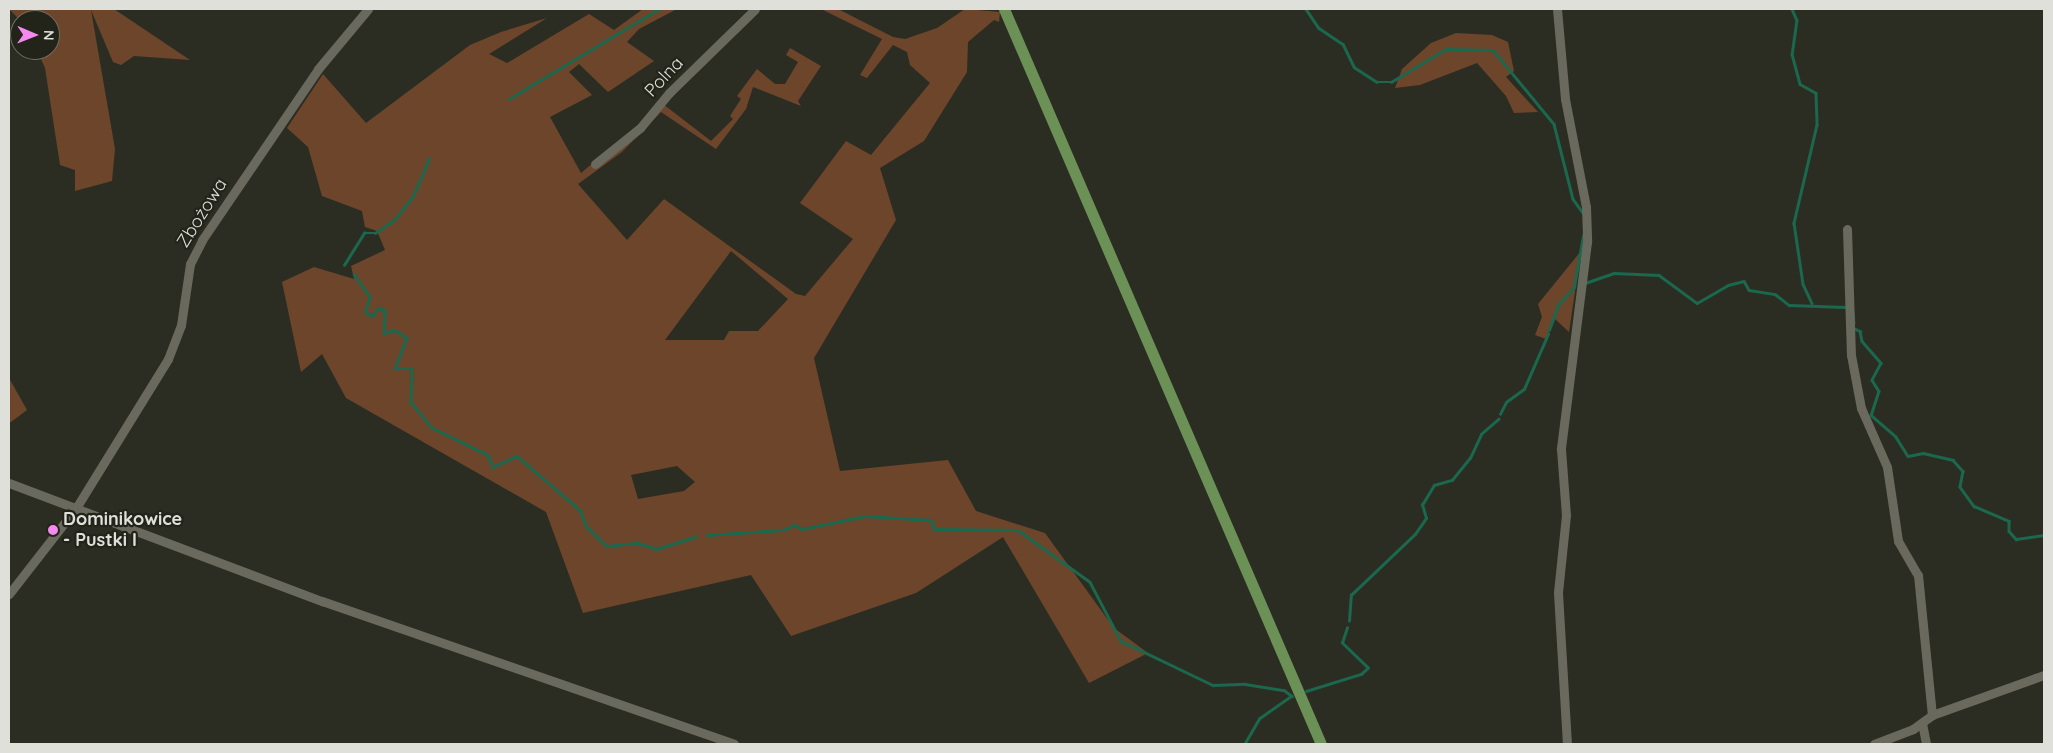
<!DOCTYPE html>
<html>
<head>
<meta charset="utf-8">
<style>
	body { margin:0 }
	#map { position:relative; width:2053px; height:753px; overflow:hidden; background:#2c2d22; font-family:Quicksand,sans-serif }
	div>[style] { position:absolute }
	.green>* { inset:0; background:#6d452b }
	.stream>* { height:2.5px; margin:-1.25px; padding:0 1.25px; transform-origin:1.25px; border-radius:1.25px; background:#1a684d }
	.minor>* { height:9px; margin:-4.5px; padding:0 4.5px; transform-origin:4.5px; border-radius:4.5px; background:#69695d }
	.major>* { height:11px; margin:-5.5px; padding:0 5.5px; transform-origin:5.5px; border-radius:5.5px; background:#6c9157 }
	.dots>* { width:14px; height:14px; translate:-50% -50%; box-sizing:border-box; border:2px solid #222319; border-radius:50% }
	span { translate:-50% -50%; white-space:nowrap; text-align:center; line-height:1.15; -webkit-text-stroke:4.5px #222319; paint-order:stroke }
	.street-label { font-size:18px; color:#e0e0da }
	.poi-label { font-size:18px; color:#e0e0da; font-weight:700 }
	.left { translate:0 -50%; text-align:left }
	.frame { position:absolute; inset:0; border:10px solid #e0e0da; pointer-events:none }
	.north { position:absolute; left:10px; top:10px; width:50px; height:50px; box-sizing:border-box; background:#222319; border:1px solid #6e6f66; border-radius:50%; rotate:91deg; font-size:14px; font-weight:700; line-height:20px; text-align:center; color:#e0e0da }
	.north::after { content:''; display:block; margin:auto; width:18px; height:22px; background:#f489f0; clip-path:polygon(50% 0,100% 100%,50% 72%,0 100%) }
</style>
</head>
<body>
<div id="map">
	<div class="green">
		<div style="clip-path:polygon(9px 9px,114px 9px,190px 60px,134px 56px,121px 65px,113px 62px,91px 10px,115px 149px,112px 181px,75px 191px,75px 170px,60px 165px,45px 68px,37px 50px,50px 50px,50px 20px,20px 20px)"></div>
		<div style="clip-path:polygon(evenodd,643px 9px,677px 9px,639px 29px,627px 42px,654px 61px,608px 92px,579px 64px,569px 72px,592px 95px,550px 117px,581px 173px,663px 104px,711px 141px,733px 119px,730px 116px,741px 99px,737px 96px,757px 69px,775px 84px,785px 84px,798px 62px,786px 55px,790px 48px,821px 66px,798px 101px,801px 106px,753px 87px,746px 109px,716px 149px,661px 112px,622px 152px,578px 184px,627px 240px,664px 199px,796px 294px,805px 296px,853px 239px,800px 203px,846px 141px,871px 155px,930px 83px,910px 65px,907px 52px,893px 45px,867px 78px,860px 75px,882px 39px,821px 9px,838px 9px,893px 37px,905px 39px,937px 28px,965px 9px,1000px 12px,999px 22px,994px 20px,968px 42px,967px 72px,924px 141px,880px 168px,896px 220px,814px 358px,840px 471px,948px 460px,976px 511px,1045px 533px,1114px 628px,1148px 653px,1089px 683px,1003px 537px,916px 593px,791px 636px,751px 575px,583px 613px,546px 512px,346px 398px,322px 354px,301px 372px,282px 282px,314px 267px,354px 279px,351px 266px,385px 250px,377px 231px,365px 227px,362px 211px,322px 196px,308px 147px,287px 128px,323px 74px,366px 123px,470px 45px,501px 32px,547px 18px,489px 54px,507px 63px,589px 14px,614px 30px,643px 9px,731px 251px,788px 299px,758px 331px,729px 331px,724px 340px,665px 340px,731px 251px,643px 9px,677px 466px,695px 482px,684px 491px,638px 499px,631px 475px,677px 466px)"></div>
		<div style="clip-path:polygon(1456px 33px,1492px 35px,1508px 42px,1514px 71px,1506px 77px,1538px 112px,1514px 113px,1506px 96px,1477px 63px,1420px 85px,1395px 88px,1402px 69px,1431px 43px)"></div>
		<div style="clip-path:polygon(1581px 251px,1569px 332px,1555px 319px,1546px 339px,1535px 335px,1542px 317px,1538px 304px)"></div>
		<div style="clip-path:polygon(9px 378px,27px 410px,11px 422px,9px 421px)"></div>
	</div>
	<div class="stream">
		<div style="left:1306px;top:9px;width:23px;rotate:56deg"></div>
		<div style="left:1319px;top:28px;width:29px;rotate:34deg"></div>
		<div style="left:1343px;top:44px;width:25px;rotate:64deg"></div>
		<div style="left:1354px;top:67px;width:27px;rotate:33deg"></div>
		<div style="left:1377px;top:82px;width:14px"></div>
		<div style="left:1391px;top:82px;width:64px;rotate:-31deg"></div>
		<div style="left:1446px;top:49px;width:47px;rotate:1.2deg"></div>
		<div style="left:1493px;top:50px;width:96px;rotate:50.5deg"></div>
		<div style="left:1554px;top:124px;width:77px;rotate:75.8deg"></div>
		<div style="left:1573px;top:199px;width:17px;rotate:54deg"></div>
		<div style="left:1792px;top:9px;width:12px;rotate:66deg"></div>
		<div style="left:1797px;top:20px;width:34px;rotate:98deg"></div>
		<div style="left:1792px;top:54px;width:31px;rotate:75deg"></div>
		<div style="left:1800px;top:84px;width:18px;rotate:29deg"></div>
		<div style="left:1816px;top:93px;width:32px;rotate:88deg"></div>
		<div style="left:1817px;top:125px;width:101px;rotate:103.2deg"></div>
		<div style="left:1794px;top:223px;width:62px;rotate:81.6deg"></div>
		<div style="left:1803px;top:284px;width:21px;rotate:65deg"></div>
		<div style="left:509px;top:99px;width:175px;rotate:-31deg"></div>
		<div style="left:344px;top:265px;width:38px;rotate:-58deg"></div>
		<div style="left:364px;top:233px;width:11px"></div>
		<div style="left:375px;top:233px;width:23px;rotate:-34deg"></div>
		<div style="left:394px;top:220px;width:28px;rotate:-51deg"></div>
		<div style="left:412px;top:198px;width:43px;rotate:-66.4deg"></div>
		<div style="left:354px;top:274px;width:28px;rotate:55deg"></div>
		<div style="left:370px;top:297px;width:16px;rotate:105deg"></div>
		<div style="left:366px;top:312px;width:7px;rotate:34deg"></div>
		<div style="left:372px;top:316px;width:11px;rotate:-49deg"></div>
		<div style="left:379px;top:308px;width:6px;rotate:18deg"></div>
		<div style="left:385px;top:310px;width:23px;rotate:92deg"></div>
		<div style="left:384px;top:333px;width:11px;rotate:-15deg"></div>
		<div style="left:395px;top:330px;width:14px;rotate:34deg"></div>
		<div style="left:407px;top:338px;width:33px;rotate:111deg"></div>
		<div style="left:395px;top:369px;width:17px"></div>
		<div style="left:412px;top:369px;width:33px;rotate:92deg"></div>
		<div style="left:411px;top:402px;width:32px;rotate:51deg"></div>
		<div style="left:431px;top:427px;width:64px;rotate:26.2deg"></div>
		<div style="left:488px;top:455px;width:13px;rotate:67deg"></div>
		<div style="left:493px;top:467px;width:26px;rotate:-25deg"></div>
		<div style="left:517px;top:456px;width:83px;rotate:40.6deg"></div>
		<div style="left:580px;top:510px;width:18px;rotate:68deg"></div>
		<div style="left:587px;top:527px;width:28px;rotate:44deg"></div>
		<div style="left:607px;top:546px;width:31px;rotate:-6deg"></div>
		<div style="left:638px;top:543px;width:19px;rotate:18deg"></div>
		<div style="left:656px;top:549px;width:41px;rotate:-17.1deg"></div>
		<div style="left:1585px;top:283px;width:31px;rotate:-19deg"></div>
		<div style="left:1614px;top:273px;width:45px;rotate:2.5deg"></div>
		<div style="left:1659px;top:275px;width:47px;rotate:36.4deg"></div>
		<div style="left:1697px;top:303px;width:36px;rotate:-30deg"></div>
		<div style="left:1728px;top:285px;width:16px;rotate:-14deg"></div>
		<div style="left:1744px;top:281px;width:10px;rotate:61deg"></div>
		<div style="left:1749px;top:290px;width:26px;rotate:9deg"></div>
		<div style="left:1775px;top:294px;width:18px;rotate:38deg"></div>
		<div style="left:1789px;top:305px;width:56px;rotate:2deg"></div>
		<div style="left:1853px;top:312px;width:11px;rotate:85deg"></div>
		<div style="left:1853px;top:328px;width:8px;rotate:23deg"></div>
		<div style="left:1860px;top:331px;width:10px;rotate:79deg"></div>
		<div style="left:1862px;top:341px;width:29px;rotate:49deg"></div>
		<div style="left:1881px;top:363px;width:19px;rotate:118deg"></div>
		<div style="left:1872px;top:380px;width:13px;rotate:58deg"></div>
		<div style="left:1879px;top:391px;width:25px;rotate:108deg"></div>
		<div style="left:1871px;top:415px;width:33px;rotate:41deg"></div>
		<div style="left:1896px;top:437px;width:22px;rotate:58deg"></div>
		<div style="left:1908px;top:456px;width:15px;rotate:-11deg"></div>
		<div style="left:1923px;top:453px;width:31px;rotate:13deg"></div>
		<div style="left:1953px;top:460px;width:15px;rotate:48deg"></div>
		<div style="left:1963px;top:471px;width:16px;rotate:101deg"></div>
		<div style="left:1960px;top:487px;width:24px;rotate:54deg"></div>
		<div style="left:1974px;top:506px;width:38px;rotate:23deg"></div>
		<div style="left:2009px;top:521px;width:10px;rotate:90deg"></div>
		<div style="left:2009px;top:531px;width:11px;rotate:49deg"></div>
		<div style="left:2016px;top:539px;width:28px;rotate:-8deg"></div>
		<div style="left:1549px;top:330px;width:27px;rotate:-70deg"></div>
		<div style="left:1558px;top:305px;width:24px;rotate:-48deg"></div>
		<div style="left:1574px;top:287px;width:52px;rotate:-80deg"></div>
		<div style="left:1500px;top:414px;width:13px;rotate:-63deg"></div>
		<div style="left:1506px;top:402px;width:22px;rotate:-36deg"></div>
		<div style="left:1524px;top:389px;width:60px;rotate:-66.4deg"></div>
		<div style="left:707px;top:535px;width:76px;rotate:-3.8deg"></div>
		<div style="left:783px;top:530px;width:13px;rotate:-23deg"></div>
		<div style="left:795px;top:525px;width:8px;rotate:30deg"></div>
		<div style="left:802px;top:529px;width:64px;rotate:-11.7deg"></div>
		<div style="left:865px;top:516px;width:66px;rotate:3.5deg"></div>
		<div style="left:931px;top:520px;width:10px;rotate:66deg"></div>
		<div style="left:935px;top:529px;width:83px;rotate:0.7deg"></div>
		<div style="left:1018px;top:530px;width:89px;rotate:35.8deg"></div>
		<div style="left:1090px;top:582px;width:67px;rotate:62.3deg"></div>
		<div style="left:1121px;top:641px;width:102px;rotate:25.6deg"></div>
		<div style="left:1213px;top:685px;width:32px;rotate:-2deg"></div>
		<div style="left:1245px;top:684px;width:39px;rotate:9deg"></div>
		<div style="left:1284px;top:690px;width:10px;rotate:37deg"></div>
		<div style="left:1292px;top:696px;width:39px;rotate:145deg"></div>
		<div style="left:1260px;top:718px;width:30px;rotate:120deg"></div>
		<div style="left:1349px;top:621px;width:26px;rotate:-86deg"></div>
		<div style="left:1351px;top:595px;width:88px;rotate:-43.6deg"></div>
		<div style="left:1415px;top:534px;width:19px;rotate:-55deg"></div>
		<div style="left:1426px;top:518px;width:14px;rotate:-107deg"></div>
		<div style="left:1422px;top:505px;width:23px;rotate:-59deg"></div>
		<div style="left:1434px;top:485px;width:19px;rotate:-16deg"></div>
		<div style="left:1452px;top:480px;width:28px;rotate:-51deg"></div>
		<div style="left:1470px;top:458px;width:26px;rotate:-65deg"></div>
		<div style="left:1481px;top:434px;width:23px;rotate:-41deg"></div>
		<div style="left:1306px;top:691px;width:58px;rotate:-17.2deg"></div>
		<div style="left:1361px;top:674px;width:9px;rotate:-41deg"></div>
		<div style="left:1368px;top:668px;width:36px;rotate:-136deg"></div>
		<div style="left:1342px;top:643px;width:16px;rotate:-72deg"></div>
	</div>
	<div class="minor">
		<div style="left:1557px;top:9px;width:90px;rotate:84.9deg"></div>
		<div style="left:1565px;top:99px;width:110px;rotate:79deg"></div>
		<div style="left:1586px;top:207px;width:35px;rotate:88deg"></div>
		<div style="left:1587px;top:242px;width:209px;rotate:97.2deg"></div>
		<div style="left:1561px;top:449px;width:66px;rotate:85.7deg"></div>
		<div style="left:1566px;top:515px;width:78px;rotate:95.9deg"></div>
		<div style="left:1558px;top:593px;width:151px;rotate:86.6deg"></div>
		<div style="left:595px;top:164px;width:58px;rotate:-38.7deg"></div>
		<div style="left:640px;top:128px;width:45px;rotate:-50.4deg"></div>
		<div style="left:669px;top:93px;width:120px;rotate:-44.3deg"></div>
		<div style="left:1847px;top:229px;width:126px;rotate:88.2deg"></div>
		<div style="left:1851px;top:355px;width:54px;rotate:79.3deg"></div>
		<div style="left:1861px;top:408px;width:64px;rotate:66.2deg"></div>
		<div style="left:1887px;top:467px;width:75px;rotate:81.5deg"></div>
		<div style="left:1898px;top:541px;width:39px;rotate:60deg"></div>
		<div style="left:1918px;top:575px;width:141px;rotate:84.3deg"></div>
		<div style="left:9px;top:483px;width:335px;rotate:20.7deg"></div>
		<div style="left:322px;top:601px;width:436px;rotate:19.1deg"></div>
		<div style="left:9px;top:594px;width:109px;rotate:-52.1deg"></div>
		<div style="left:76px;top:508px;width:175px;rotate:-58.3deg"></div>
		<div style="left:168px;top:359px;width:36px;rotate:-69deg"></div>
		<div style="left:181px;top:325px;width:62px;rotate:-81.6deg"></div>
		<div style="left:190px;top:264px;width:27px;rotate:-63deg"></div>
		<div style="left:202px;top:240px;width:207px;rotate:-55.8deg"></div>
		<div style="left:318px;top:69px;width:78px;rotate:-50.2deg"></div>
		<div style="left:1922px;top:723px;width:21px;rotate:79deg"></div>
		<div style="left:1874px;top:744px;width:42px;rotate:-21deg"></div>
		<div style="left:1913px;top:729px;width:24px;rotate:-36deg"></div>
		<div style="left:1932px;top:715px;width:119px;rotate:-19.7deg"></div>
	</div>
	<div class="major">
		<div style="left:1004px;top:9px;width:800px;rotate:66.67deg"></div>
	</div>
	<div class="dots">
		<div style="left:53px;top:530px;background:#f489f0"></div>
	</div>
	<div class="street-label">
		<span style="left:664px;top:77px;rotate:-47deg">Polna</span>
		<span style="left:202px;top:213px;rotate:-58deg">Zbożowa</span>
	</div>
	<div class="poi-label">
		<span class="left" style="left:63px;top:530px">Dominikowice<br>- Pustki I</span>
	</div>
	<div class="frame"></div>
	<div class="north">N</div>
</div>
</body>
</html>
